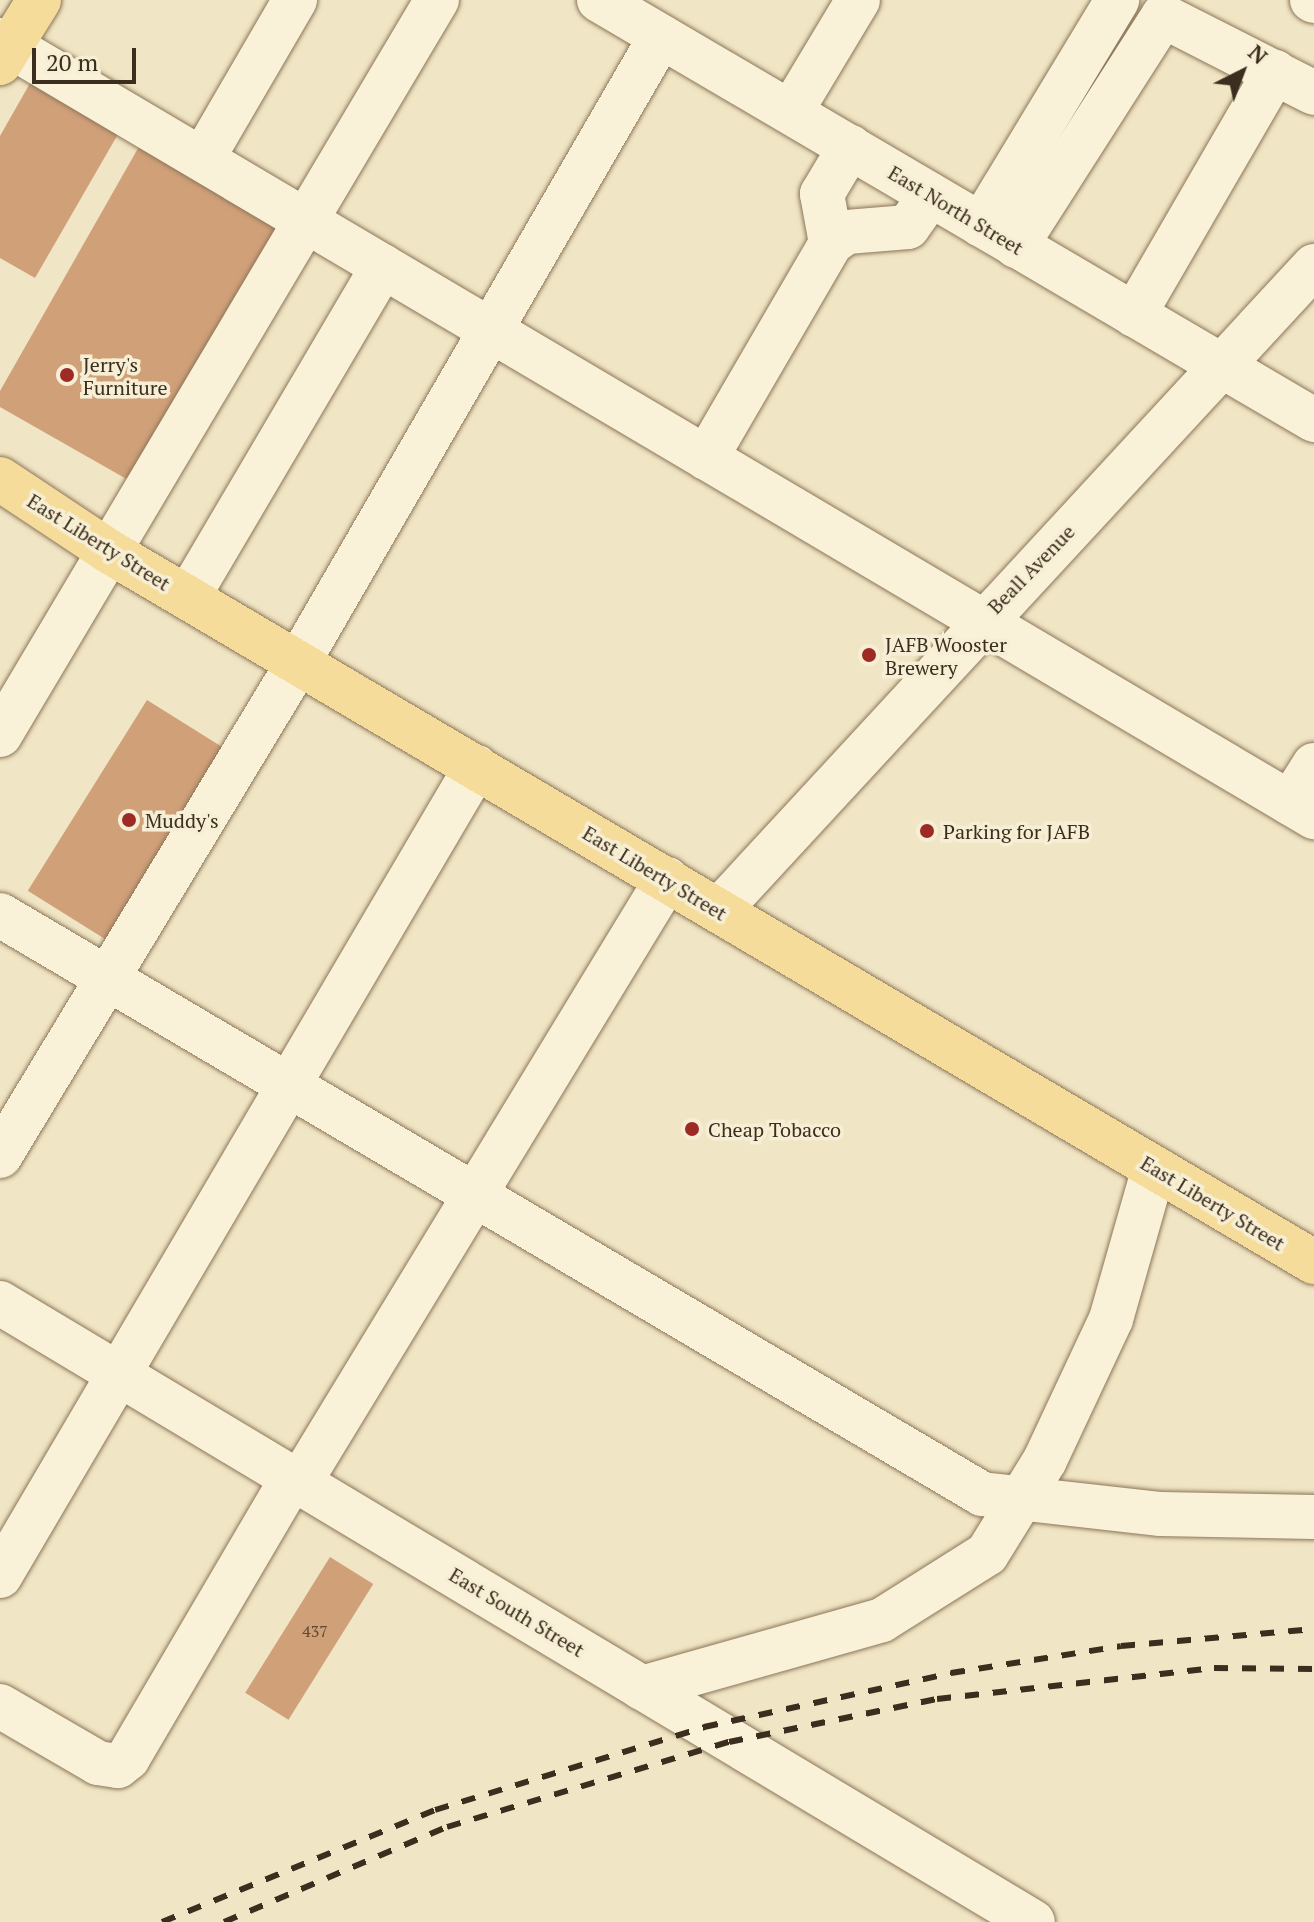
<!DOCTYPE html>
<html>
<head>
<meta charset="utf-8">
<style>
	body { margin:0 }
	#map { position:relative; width:1314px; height:1922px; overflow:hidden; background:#f0e5c4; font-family:"PT Serif",serif }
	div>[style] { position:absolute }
	.building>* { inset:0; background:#d0a079; transform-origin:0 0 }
	.roads { filter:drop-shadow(0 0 2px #8c765a) drop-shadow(0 0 2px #8c765a) }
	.minor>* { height:44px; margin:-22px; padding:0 22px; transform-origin:22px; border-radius:22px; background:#faf2d8 }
	.major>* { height:44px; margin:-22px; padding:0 22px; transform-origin:22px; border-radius:22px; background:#f5dc9b }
	.rail>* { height:6px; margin-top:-3px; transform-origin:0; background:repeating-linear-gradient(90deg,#3c2e1e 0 14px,transparent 0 28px) }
	.dots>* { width:22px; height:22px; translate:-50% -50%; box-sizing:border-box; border:4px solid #f7efd5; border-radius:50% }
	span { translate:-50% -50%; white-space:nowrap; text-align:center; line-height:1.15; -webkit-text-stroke:7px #f7efd5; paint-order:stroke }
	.number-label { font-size:16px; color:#614a35 }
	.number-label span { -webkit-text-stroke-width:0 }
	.street-label { font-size:20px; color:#3c2e1e }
	.poi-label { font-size:20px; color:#3c2e1e }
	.left { translate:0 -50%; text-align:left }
	.north { position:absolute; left:1202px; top:32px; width:80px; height:80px; -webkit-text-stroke:6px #f7efd5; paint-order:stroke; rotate:42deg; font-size:22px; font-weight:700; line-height:32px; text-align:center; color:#3c2e1e }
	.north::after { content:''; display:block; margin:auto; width:28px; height:36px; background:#3c2e1e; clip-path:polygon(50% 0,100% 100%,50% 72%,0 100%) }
	.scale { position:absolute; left:32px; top:48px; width:104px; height:36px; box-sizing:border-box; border:4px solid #3c2e1e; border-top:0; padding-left:10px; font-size:24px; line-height:28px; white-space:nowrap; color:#3c2e1e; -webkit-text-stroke:6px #f7efd5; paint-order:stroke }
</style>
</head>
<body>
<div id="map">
	<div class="building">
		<div style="clip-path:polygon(33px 78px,121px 129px,35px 278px,0 258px,0 136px)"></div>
		<div style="clip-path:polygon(145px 136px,285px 221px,130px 481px,0 407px,0 391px)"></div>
		<div style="left:147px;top:700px;width:92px;height:225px;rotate:32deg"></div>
		<div style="left:330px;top:1557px;width:51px;height:160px;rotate:32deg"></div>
	</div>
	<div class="roads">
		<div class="minor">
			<div style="left:599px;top:0;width:829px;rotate:30.43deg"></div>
			<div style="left:1312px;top:0;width:2px;rotate:27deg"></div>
			<div style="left:0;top:40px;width:1527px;rotate:30.6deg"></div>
			<div style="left:792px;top:110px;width:128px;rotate:-59deg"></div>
			<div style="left:203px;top:158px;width:183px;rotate:-59.8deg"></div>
			<div style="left:981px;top:225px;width:263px;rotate:-58.8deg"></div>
			<div style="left:831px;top:243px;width:50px;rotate:-100.4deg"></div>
			<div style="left:822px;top:194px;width:55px;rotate:-59.2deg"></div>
			<div style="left:1016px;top:246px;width:273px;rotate:-57.4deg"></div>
			<div style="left:1163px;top:16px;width:169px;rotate:27deg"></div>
			<div style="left:1134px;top:315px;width:281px;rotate:-59.9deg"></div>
			<div style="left:706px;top:458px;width:249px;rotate:-59.8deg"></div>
			<div style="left:831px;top:243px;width:19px;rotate:-35deg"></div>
			<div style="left:847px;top:232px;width:61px;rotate:-4.7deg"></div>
			<div style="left:908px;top:227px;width:39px;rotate:-55deg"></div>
			<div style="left:188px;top:597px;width:384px;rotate:-59.5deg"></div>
			<div style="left:0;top:735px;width:855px;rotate:-59.27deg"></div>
			<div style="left:1290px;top:803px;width:45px;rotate:-57.7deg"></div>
			<div style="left:719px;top:910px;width:877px;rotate:-47.26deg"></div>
			<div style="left:0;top:915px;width:1140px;rotate:30.52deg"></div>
			<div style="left:982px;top:1494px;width:180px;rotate:6.4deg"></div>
			<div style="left:1161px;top:1514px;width:153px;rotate:1.1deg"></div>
			<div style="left:0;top:1156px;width:576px;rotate:-58.85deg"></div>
			<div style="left:298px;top:663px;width:724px;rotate:-59.93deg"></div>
			<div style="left:0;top:1303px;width:1204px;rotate:30.93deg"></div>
			<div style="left:300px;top:1482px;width:706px;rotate:-58.67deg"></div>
			<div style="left:0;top:1576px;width:939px;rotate:-59.53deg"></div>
			<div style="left:642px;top:1688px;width:249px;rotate:-15.8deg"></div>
			<div style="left:882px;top:1620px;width:124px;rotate:-32.2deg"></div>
			<div style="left:987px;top:1554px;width:110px;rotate:-58.3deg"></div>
			<div style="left:1045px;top:1460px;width:156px;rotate:-64.9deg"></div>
			<div style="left:1111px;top:1319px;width:157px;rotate:-74.1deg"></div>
			<div style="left:0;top:1706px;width:113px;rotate:30.2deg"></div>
			<div style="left:98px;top:1763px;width:20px;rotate:9deg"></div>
			<div style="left:118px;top:1766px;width:13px;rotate:-39deg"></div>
			<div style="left:128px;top:1758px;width:324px;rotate:-59.6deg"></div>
		</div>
		<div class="major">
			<div style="left:0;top:63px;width:74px;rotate:-58.2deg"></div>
			<div style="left:0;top:479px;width:132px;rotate:33.6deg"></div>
			<div style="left:110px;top:552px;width:1398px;rotate:30.53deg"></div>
		</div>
	</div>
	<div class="rail">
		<div style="left:162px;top:1922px;width:295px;rotate:-22.3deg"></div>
		<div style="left:435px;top:1810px;width:282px;rotate:-17.1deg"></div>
		<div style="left:704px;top:1727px;width:253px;rotate:-12.3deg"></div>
		<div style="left:951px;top:1673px;width:172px;rotate:-9deg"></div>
		<div style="left:1121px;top:1646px;width:194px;rotate:-5deg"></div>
		<div style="left:224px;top:1922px;width:242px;rotate:-23.1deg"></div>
		<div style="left:447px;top:1827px;width:295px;rotate:-16.8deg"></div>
		<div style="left:729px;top:1742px;width:212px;rotate:-11.7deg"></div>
		<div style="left:937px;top:1699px;width:279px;rotate:-6.4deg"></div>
		<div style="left:1214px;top:1668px;width:100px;rotate:0.6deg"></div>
	</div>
	<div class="dots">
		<div style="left:67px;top:375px;background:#9e2a26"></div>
		<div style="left:869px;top:655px;background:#9e2a26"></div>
		<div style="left:129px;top:820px;background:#9e2a26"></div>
		<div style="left:927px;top:831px;background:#9e2a26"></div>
		<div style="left:692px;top:1129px;background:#9e2a26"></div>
	</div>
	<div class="number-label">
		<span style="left:315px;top:1631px">437</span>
	</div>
	<div class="street-label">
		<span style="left:956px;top:210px;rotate:31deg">East North Street</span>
		<span style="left:99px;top:542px;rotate:32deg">East Liberty Street</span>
		<span style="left:1031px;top:569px;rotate:-46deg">Beall Avenue</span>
		<span style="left:655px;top:873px;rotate:31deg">East Liberty Street</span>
		<span style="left:1213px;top:1203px;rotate:31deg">East Liberty Street</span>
		<span style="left:517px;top:1612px;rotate:31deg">East South Street</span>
	</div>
	<div class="poi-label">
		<span class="left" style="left:83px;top:376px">Jerry's<br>Furniture</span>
		<span class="left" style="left:885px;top:656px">JAFB Wooster<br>Brewery</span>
		<span class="left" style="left:145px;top:820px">Muddy's</span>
		<span class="left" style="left:943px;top:831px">Parking for JAFB</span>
		<span class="left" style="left:708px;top:1129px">Cheap Tobacco</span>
	</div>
	<div class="north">N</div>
	<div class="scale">20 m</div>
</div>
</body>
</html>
